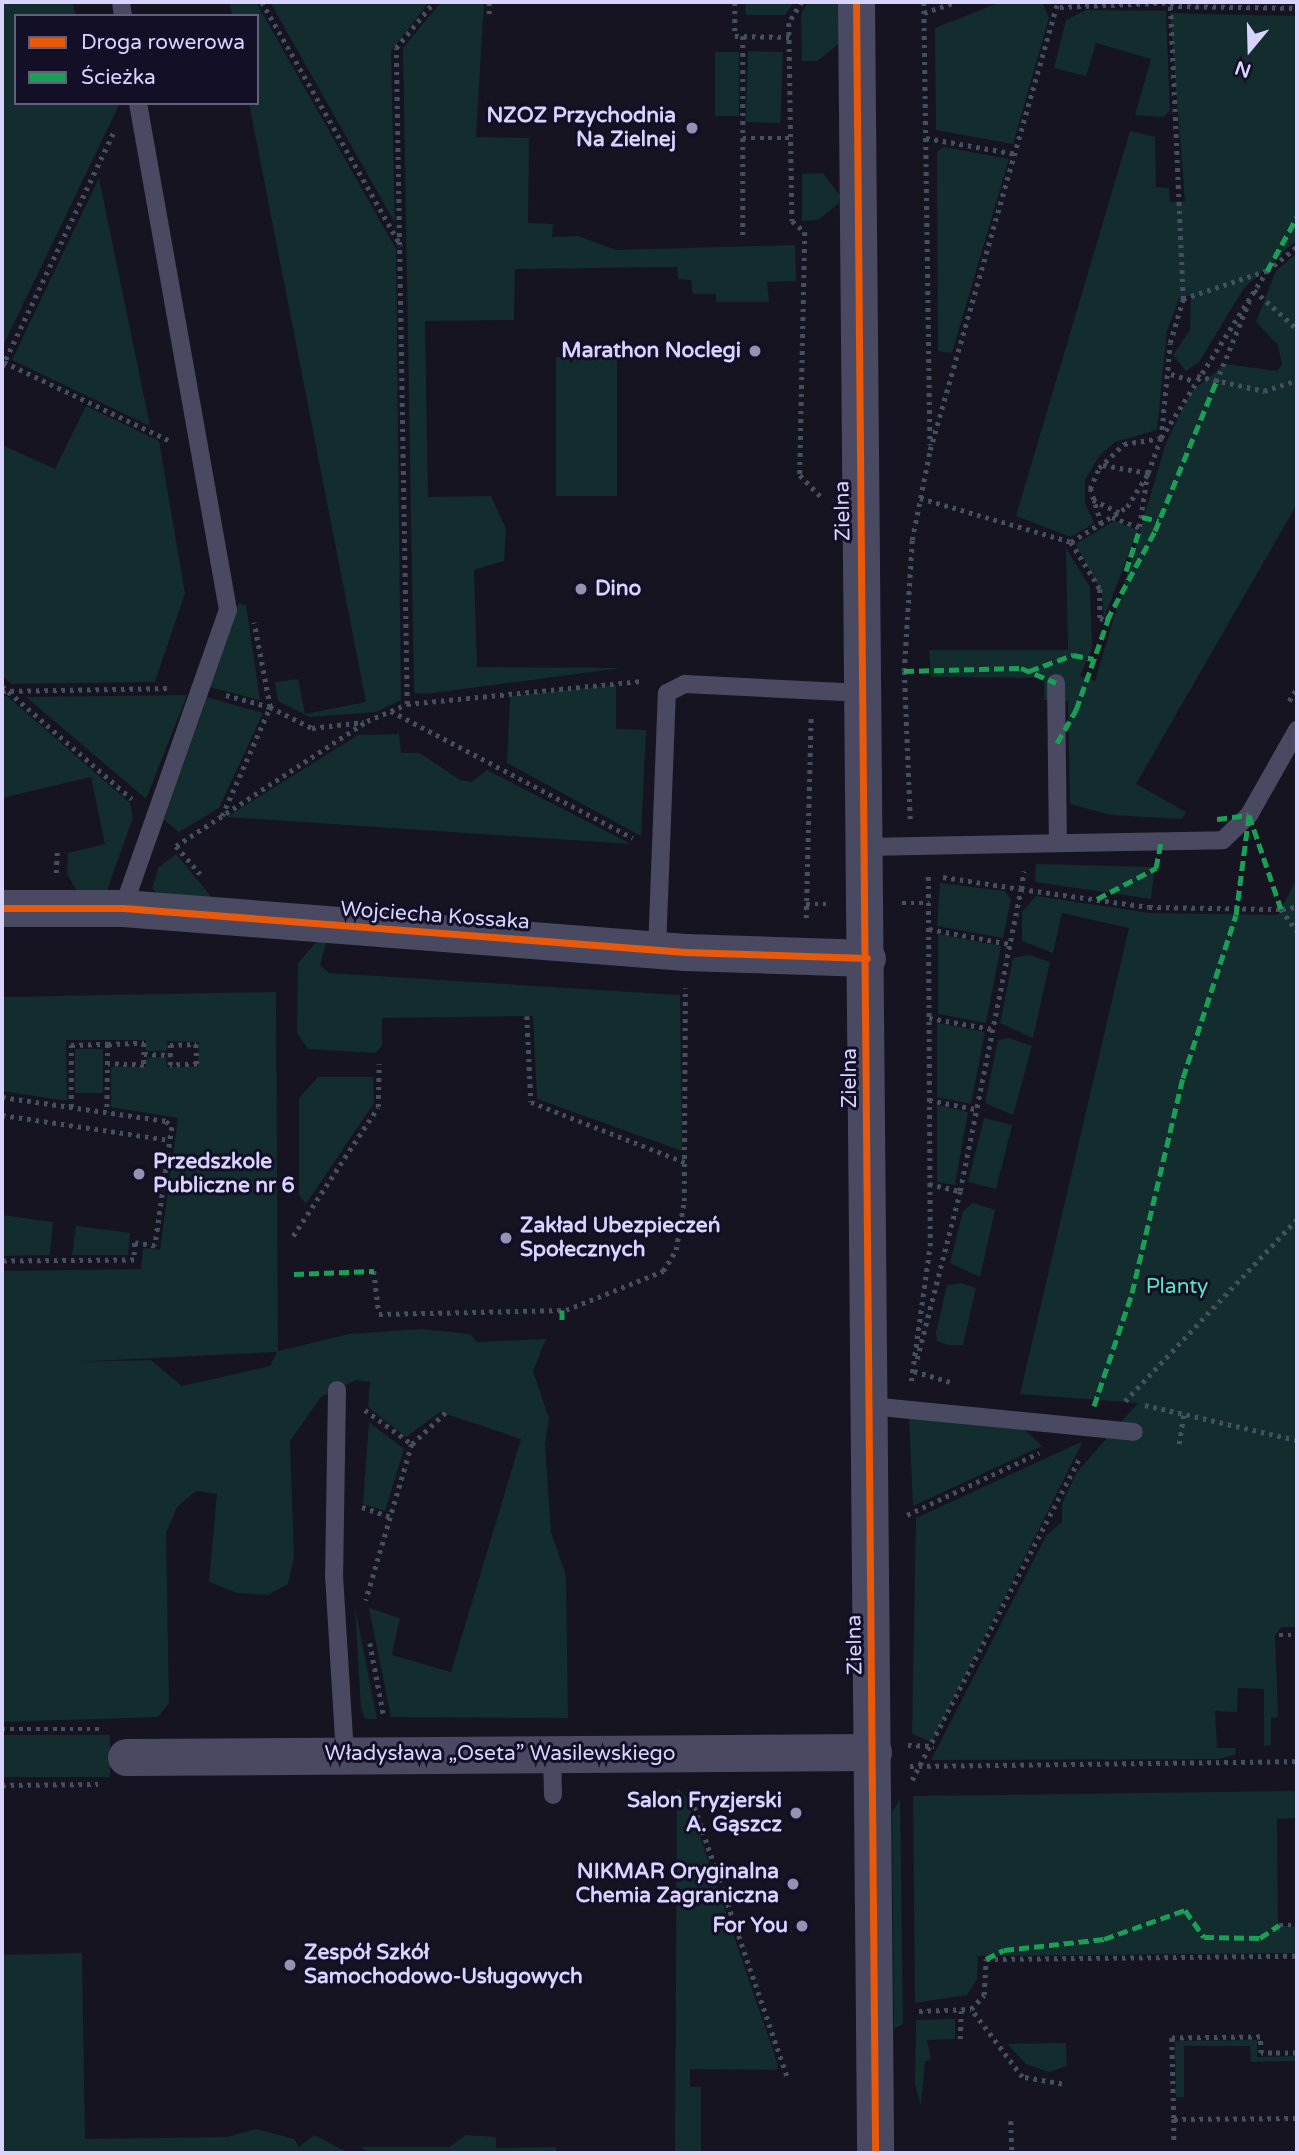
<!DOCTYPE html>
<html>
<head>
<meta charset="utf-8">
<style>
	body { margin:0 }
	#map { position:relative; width:1299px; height:2155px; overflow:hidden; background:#161421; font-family:"Varela Round",sans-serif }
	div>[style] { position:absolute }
	.green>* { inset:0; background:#132c2d; transform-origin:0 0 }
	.path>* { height:4.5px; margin-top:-2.25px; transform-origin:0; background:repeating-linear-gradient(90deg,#44505f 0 3.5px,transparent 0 8.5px) }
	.service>* { height:18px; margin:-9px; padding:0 9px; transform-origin:9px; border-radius:9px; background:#4a4962 }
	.minor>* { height:37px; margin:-18.5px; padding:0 18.5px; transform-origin:18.5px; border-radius:18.5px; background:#4a4962 }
	.quiet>* { height:5px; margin-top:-2.5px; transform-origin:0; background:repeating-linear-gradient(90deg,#1a9f57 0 10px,transparent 0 15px) }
	.cycleway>* { height:7px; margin:-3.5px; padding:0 3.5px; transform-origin:3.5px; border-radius:3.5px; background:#e8590c }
	.dots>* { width:19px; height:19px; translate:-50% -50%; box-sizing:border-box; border:4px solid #130f26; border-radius:50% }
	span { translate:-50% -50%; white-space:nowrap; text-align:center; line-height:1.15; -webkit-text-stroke:6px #130f26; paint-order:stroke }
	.poi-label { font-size:21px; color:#d9d4ff; font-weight:700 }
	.right { translate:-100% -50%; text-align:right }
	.left { translate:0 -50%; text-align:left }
	.street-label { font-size:21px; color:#d9d4ff }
	.park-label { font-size:21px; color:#5fe0c0 }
	.frame { position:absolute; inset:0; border:4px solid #d9d4ff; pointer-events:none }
	.legend { position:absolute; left:14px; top:14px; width:245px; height:91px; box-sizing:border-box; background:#130f26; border:2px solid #625e7d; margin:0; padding:9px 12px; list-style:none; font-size:21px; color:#d9d4ff }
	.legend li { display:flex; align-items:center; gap:14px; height:35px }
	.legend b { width:35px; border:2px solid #625e7d }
	.north { position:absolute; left:1215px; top:14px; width:70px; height:70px; -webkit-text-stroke:5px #130f26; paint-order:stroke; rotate:199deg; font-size:19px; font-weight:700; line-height:28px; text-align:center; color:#d9d4ff }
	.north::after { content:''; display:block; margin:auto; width:24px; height:32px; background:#d9d4ff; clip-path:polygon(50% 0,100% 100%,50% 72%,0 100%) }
</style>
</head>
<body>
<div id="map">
	<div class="green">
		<div style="clip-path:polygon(3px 2px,72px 2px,76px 16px,16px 16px,16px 103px,120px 103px,2px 348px)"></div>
		<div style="clip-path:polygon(230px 2px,256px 2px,396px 249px,401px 700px,376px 712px,310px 717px,278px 701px,275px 682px,298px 679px,305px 714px,366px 702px,249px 103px,257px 103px,257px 16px,232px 16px)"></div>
		<div style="clip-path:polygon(270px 2px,429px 2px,391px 51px,395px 223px)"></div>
		<div style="clip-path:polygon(441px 2px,484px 2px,476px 137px,529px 138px,528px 223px,553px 224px,552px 237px,578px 236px,616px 250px,795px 245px,796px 281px,767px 282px,769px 302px,716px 302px,716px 294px,693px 294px,691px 280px,678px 279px,677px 267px,515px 269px,514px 320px,425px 321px,428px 497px,491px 496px,506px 529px,504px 561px,474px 570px,477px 667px,622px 668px,426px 694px,414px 693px,403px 48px)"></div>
		<div style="clip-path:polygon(745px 2px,794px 2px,785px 15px,746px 15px)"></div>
		<div style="clip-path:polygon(808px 2px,842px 2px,840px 43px,817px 61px,802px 61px,801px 14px)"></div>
		<div style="clip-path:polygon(1001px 2px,1042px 2px,1049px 18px,1013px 144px,936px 130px,935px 28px)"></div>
		<div style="clip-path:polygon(1086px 10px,1166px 11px,1170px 110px,1163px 117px,1135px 115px,1151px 59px,1096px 43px,1086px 76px,1054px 68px,1066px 20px)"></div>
		<div style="clip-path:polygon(1170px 13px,1297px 16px,1297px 240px,1244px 288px,1199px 362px,1186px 371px,1173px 355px,1190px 330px,1191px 296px,1180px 296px,1167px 331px,1157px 430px,1115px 442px,1100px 455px,1085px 480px,1085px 503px,1094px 523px,1071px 537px,1016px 516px,1130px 131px,1155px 137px,1156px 187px,1169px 188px,1170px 202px,1185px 201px)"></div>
		<div style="left:748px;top:51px;width:35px;height:71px;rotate:2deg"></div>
		<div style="left:715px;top:52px;width:24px;height:64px"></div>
		<div style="clip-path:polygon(943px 147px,1009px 159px,952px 353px,938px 351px,937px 152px)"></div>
		<div style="clip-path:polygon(823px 173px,840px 196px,838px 204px,818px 220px,802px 221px,802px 174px)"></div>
		<div style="clip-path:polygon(99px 178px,150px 426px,12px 360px)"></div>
		<div style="clip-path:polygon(1297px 253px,1297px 504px,1136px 784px,1186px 812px,1182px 819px,1111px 815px,1070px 804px,1068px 701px,1044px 700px,1044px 678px,931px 677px,929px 650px,1068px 650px,1066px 548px,1090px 587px,1092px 648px,1080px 676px,1095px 681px,1166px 443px,1191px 392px,1225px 364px,1277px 371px,1282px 365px,1278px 345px,1256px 322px,1276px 271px)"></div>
		<div style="left:556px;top:357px;width:61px;height:139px"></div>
		<div style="clip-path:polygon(86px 406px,159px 441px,185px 593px,155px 682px,12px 684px,2px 676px,2px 445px,55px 469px)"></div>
		<div style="clip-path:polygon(1114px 521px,1138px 530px,1104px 618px,1102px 593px,1076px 544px)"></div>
		<div style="clip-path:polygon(239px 603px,246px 605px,260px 700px,209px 687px)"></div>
		<div style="clip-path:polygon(616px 685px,616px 729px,646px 730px,641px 836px,507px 763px,510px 696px)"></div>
		<div style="clip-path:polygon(187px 695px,146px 799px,26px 697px)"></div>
		<div style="clip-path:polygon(7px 696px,130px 803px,133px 818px,107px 890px,77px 891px,67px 874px,68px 853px,105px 844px,91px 777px,2px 798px,2px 697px)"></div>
		<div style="clip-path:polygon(207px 697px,263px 713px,219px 808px,179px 832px,164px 820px)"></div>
		<div style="clip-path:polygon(399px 734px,401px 753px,420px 753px,460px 780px,472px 782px,487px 770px,631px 844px,227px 817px,358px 735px)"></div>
		<div style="clip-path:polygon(176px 854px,210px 895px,209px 899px,162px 897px,152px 889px,158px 868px)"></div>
		<div style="clip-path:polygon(1036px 864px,1155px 867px,1151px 899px,1035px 882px)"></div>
		<div style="clip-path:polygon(1297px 878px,1297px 1627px,1281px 1627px,1275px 1636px,1278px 1717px,1271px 1718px,1271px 1745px,1264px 1746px,1264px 1689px,1238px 1688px,1237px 1712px,1215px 1711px,1217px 1748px,1236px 1748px,1235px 1755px,1219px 1759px,931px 1760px,1046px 1536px,1062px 1522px,1062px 1503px,1077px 1472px,1138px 1403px,1020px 1394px,1129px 928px,1062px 913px,1053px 953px,1022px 941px,1022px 912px,1036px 896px,1150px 913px,1278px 915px)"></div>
		<div style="clip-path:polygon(940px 883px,1005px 891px,1011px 899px,1003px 938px,937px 926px)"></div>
		<div style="clip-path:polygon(938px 934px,1001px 946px,986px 1023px,938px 1014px)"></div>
		<div style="clip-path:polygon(318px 940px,327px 940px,320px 965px,329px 973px,680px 995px,682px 1151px,537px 1099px,533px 1016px,382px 1018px,382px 1046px,375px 1053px,308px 1049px,297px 1033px,298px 963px)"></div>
		<div style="clip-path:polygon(1029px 955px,1050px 962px,1033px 1038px,1000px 1023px,1013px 958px)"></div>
		<div style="clip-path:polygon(evenodd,276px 992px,278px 1351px,349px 1334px,422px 1329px,470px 1334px,477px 1342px,546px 1339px,533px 1371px,549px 1418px,545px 1444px,551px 1532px,566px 1576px,568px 1718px,391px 1717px,369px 1608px,400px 1618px,392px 1655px,451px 1672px,521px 1439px,440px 1412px,406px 1437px,368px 1407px,370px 1382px,356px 1380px,321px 1397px,290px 1441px,294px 1557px,288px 1584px,268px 1595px,237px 1593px,209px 1582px,217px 1494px,196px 1491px,177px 1507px,166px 1533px,169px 1703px,158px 1717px,2px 1722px,2px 1271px,141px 1269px,143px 1248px,160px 1250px,178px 1118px,111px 1107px,111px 1067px,146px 1067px,147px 1058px,166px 1057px,167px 1067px,198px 1067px,199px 1042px,167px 1041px,167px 1051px,146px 1051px,146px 1040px,66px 1040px,67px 1101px,2px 1091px,2px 997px,276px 992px,277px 1352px,270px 1366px,182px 1386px,151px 1360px,72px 1362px,277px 1352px)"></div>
		<div style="clip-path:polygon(937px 1023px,985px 1032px,971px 1104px,937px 1097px)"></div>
		<div style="clip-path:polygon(1009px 1038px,1032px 1046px,1013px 1115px,985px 1103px,998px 1040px)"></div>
		<div style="left:75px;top:1049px;width:28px;height:44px"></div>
		<div style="clip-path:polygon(318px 1077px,373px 1077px,374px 1103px,306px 1204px,299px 1195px,299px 1098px)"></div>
		<div style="clip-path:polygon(937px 1105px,968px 1112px,955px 1185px,937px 1182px)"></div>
		<div style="left:984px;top:1118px;width:29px;height:66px;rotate:14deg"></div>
		<div style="clip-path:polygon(973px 1203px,995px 1210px,980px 1277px,950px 1263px,963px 1211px)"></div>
		<div style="clip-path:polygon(2px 1215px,53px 1222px,50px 1255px,2px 1256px)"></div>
		<div style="clip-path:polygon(76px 1226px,130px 1233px,128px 1255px,72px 1255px)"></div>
		<div style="clip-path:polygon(960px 1283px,976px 1288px,963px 1345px,949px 1345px,937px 1341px,936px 1332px,947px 1285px)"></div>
		<div style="clip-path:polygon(909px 1418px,1024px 1429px,1042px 1446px,913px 1506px)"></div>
		<div style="clip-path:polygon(369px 1422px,404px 1449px,385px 1511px,363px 1504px)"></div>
		<div style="clip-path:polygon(1083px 1441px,932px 1742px,912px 1734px,916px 1518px)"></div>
		<div style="clip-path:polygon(355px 1607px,377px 1719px,365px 1719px,361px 1707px)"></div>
		<div style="left:2px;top:1735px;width:108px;height:42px"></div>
		<div style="clip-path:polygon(677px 1788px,687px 1798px,778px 2065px,777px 2070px,690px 2069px,690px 2087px,701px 2087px,701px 2153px,675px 2153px)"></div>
		<div style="clip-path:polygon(1297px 1791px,1297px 1818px,1277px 1819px,1278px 1925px,1297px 1927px,1297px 1953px,978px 1956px,977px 1979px,967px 1995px,915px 2003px,913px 1796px)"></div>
		<div style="clip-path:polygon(900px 1799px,903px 2024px,894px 2029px,892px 1812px)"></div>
		<div style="clip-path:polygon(82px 1953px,85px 2139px,227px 2137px,256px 2129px,294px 2139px,299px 2147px,314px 2135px,345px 2151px,2px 2153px,2px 1955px)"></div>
		<div style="clip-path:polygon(955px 2019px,955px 2039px,927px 2040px,931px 2059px,925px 2061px,921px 2106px,915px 2085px,916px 2020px)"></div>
		<div style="clip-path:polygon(1257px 2040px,1257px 2057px,1297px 2056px,1297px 2061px,1251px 2062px,1250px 2046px,1184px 2046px,1184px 2097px,1176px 2097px,1175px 2041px)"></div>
		<div style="clip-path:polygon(1066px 2043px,1067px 2066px,1049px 2072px,1026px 2064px,1007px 2044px)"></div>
		<div style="clip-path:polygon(466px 2135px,496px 2137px,496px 2148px,556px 2147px,557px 2153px,371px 2153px,360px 2147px,449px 2147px)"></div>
	</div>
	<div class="path">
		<div style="left:262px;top:2px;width:281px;rotate:60.3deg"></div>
		<div style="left:735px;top:2px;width:34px;rotate:90deg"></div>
		<div style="left:735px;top:36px;width:55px;rotate:1deg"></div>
		<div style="left:802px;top:2px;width:25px;rotate:122deg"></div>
		<div style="left:789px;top:23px;width:198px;rotate:89.1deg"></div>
		<div style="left:792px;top:221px;width:17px;rotate:40deg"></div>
		<div style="left:805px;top:232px;width:243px;rotate:91.2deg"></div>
		<div style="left:800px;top:475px;width:30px;rotate:46deg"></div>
		<div style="left:924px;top:2px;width:443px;rotate:89.2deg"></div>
		<div style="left:1170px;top:6px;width:127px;rotate:0.9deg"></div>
		<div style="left:1060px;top:7px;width:118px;rotate:-2.4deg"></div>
		<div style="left:924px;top:13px;width:34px;rotate:-19deg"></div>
		<div style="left:489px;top:14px;width:12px;rotate:-90deg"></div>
		<div style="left:743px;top:36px;width:102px;rotate:90deg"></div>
		<div style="left:743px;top:138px;width:48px"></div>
		<div style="left:743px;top:138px;width:101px;rotate:90deg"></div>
		<div style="left:926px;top:138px;width:92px;rotate:10deg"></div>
		<div style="left:1254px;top:290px;width:58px;rotate:42.2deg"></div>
		<div style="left:1183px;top:299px;width:87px;rotate:-18.9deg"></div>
		<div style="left:4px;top:362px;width:182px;rotate:25.4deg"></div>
		<div style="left:2px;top:367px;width:261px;rotate:-64.6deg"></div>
		<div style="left:1171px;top:374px;width:24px;rotate:17deg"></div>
		<div style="left:1197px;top:376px;width:69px;rotate:12.6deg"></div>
		<div style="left:1264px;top:391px;width:35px;rotate:-18deg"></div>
		<div style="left:1216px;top:382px;width:87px;rotate:-67.6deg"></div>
		<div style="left:1103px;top:465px;width:46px;rotate:10.1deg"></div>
		<div style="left:1148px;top:473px;width:59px;rotate:98.8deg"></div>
		<div style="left:920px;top:498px;width:157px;rotate:16.2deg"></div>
		<div style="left:1071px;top:542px;width:66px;rotate:-32deg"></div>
		<div style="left:1127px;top:507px;width:40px;rotate:-58deg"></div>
		<div style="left:1148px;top:473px;width:37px;rotate:-70deg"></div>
		<div style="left:1161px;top:438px;width:95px;rotate:-84.6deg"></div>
		<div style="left:1170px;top:343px;width:46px;rotate:-73.5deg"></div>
		<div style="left:1183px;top:299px;width:297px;rotate:-92.5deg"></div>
		<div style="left:1093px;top:500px;width:29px;rotate:25deg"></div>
		<div style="left:1112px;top:517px;width:30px;rotate:21deg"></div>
		<div style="left:1101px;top:524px;width:37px;rotate:-107deg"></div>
		<div style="left:1090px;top:489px;width:23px;rotate:-67deg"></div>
		<div style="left:1099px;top:468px;width:35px;rotate:-44deg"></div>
		<div style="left:1124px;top:444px;width:37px;rotate:-9deg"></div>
		<div style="left:1161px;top:438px;width:198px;rotate:-57.6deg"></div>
		<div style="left:1267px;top:271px;width:38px;rotate:-39deg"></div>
		<div style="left:1071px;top:542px;width:55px;rotate:58.3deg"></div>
		<div style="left:1100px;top:589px;width:29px;rotate:90deg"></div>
		<div style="left:1100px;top:618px;width:7px;rotate:16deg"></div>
		<div style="left:2px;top:686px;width:172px;rotate:41deg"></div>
		<div style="left:2px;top:691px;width:170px;rotate:-1deg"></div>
		<div style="left:226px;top:695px;width:46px;rotate:15.3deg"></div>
		<div style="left:270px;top:707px;width:47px;rotate:26.6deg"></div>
		<div style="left:312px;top:728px;width:52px;rotate:-6.6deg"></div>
		<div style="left:1289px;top:701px;width:15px;rotate:-58deg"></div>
		<div style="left:407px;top:704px;width:656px;rotate:-90.96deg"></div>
		<div style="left:396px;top:48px;width:60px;rotate:-50.4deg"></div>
		<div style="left:391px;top:711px;width:273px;rotate:27.7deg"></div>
		<div style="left:222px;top:816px;width:119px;rotate:-66.2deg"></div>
		<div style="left:270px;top:707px;width:86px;rotate:-100.8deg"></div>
		<div style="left:910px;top:819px;width:148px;rotate:-92.3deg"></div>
		<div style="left:904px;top:671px;width:131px;rotate:-86.5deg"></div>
		<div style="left:912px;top:540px;width:92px;rotate:-78.7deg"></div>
		<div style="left:930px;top:450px;width:466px;rotate:-74.1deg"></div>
		<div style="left:176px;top:846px;width:228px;rotate:-33.2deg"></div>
		<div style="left:367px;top:721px;width:43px;rotate:-23deg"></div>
		<div style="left:407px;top:704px;width:237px;rotate:-5.6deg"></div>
		<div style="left:176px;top:846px;width:37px;rotate:49deg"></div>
		<div style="left:56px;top:873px;width:21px;rotate:-87deg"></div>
		<div style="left:943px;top:877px;width:79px;rotate:8.7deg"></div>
		<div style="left:1021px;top:889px;width:18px;rotate:-81deg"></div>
		<div style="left:902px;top:903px;width:27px"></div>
		<div style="left:806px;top:904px;width:20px"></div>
		<div style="left:1282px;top:909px;width:15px;rotate:-8deg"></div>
		<div style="left:806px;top:918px;width:201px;rotate:-88.6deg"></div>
		<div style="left:929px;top:929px;width:82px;rotate:10.5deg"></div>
		<div style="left:527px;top:1016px;width:86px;rotate:87.3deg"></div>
		<div style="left:531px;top:1102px;width:168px;rotate:21.4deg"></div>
		<div style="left:929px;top:1018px;width:64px;rotate:9.9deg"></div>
		<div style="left:108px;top:1044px;width:36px;rotate:-2deg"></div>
		<div style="left:144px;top:1043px;width:22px;rotate:90deg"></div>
		<div style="left:144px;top:1065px;width:36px;rotate:-178deg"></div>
		<div style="left:196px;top:1044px;width:20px;rotate:87deg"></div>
		<div style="left:197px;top:1064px;width:27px;rotate:178deg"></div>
		<div style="left:170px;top:1065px;width:20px;rotate:-90deg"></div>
		<div style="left:170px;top:1045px;width:26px;rotate:-2deg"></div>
		<div style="left:144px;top:1054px;width:26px;rotate:2deg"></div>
		<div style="left:2px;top:1097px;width:166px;rotate:8.3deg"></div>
		<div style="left:166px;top:1121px;width:8px;rotate:45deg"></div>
		<div style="left:172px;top:1127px;width:120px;rotate:98.1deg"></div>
		<div style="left:155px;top:1246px;width:20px;rotate:-171deg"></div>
		<div style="left:135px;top:1243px;width:17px;rotate:93deg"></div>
		<div style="left:134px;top:1260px;width:132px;rotate:179.6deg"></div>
		<div style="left:929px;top:1100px;width:47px;rotate:11.1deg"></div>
		<div style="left:71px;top:1107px;width:62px;rotate:-90deg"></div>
		<div style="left:71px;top:1045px;width:37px;rotate:-2deg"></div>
		<div style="left:108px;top:1044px;width:68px;rotate:90.8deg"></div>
		<div style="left:2px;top:1115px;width:170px;rotate:8.5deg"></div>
		<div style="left:929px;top:1184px;width:32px;rotate:13deg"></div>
		<div style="left:293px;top:1236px;width:154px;rotate:-56.6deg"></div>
		<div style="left:378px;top:1107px;width:43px;rotate:-88.7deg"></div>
		<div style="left:374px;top:1271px;width:43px;rotate:83.4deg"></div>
		<div style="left:379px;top:1314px;width:187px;rotate:-1.2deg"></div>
		<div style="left:566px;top:1310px;width:105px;rotate:-21.9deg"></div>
		<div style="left:663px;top:1271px;width:25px;rotate:-58deg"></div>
		<div style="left:676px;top:1250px;width:50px;rotate:-80.7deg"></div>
		<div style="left:684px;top:1201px;width:213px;rotate:-89.7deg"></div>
		<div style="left:917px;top:1359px;width:173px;rotate:-75.6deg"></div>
		<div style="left:960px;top:1191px;width:308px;rotate:-78.6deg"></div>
		<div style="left:1021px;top:889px;width:129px;rotate:8deg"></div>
		<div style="left:1149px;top:907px;width:132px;rotate:0.9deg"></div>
		<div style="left:1281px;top:909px;width:27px;rotate:54deg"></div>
		<div style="left:914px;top:1371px;width:42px;rotate:16.7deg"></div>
		<div style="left:911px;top:1381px;width:136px;rotate:-82deg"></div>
		<div style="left:930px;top:1246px;width:373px;rotate:-90.3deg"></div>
		<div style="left:1125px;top:1401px;width:250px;rotate:-46.6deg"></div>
		<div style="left:1145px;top:1405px;width:156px;rotate:13deg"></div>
		<div style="left:365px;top:1410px;width:58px;rotate:35.9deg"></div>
		<div style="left:412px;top:1444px;width:163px;rotate:106.4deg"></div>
		<div style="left:412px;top:1444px;width:48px;rotate:-43.3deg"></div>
		<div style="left:1179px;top:1444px;width:33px;rotate:-81deg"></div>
		<div style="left:362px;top:1507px;width:31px;rotate:19deg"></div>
		<div style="left:907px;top:1515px;width:146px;rotate:-25.2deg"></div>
		<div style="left:1279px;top:1635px;width:18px"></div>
		<div style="left:370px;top:1643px;width:75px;rotate:79.3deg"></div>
		<div style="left:2px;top:1729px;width:100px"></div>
		<div style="left:908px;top:1745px;width:26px;rotate:2deg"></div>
		<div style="left:910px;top:1766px;width:387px;rotate:-0.7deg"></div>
		<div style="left:912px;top:1780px;width:365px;rotate:-62.5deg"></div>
		<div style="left:2px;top:1785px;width:96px;rotate:-0.6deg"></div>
		<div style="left:689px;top:1791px;width:305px;rotate:71deg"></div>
		<div style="left:1279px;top:1925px;width:18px"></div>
		<div style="left:919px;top:2011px;width:52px;rotate:-2.2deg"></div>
		<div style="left:960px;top:2039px;width:28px;rotate:-88deg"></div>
		<div style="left:1297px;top:2053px;width:36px;rotate:180deg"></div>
		<div style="left:1261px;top:2053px;width:16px;rotate:-94deg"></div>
		<div style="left:1260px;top:2037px;width:88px;rotate:179.3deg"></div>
		<div style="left:1172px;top:2038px;width:81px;rotate:88.6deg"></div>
		<div style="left:1174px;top:2119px;width:123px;rotate:-0.5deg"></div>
		<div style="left:1062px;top:2084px;width:41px;rotate:-170.1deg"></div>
		<div style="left:1022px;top:2077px;width:85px;rotate:-126.9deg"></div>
		<div style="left:971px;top:2009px;width:19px;rotate:-47deg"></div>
		<div style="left:984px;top:1995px;width:36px;rotate:-87deg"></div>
		<div style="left:986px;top:1959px;width:311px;rotate:-0.6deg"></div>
		<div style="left:1174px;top:2119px;width:25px;rotate:90deg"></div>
		<div style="left:1011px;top:2121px;width:32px;rotate:88deg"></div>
	</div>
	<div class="service">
		<div style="left:121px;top:2px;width:14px;rotate:82deg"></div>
		<div style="left:1056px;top:683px;width:160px;rotate:89.3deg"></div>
		<div style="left:865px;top:847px;width:358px;rotate:-1.1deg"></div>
		<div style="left:1223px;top:840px;width:36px;rotate:-44deg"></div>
		<div style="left:1249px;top:815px;width:98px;rotate:-60.5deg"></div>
		<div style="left:123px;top:908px;width:316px;rotate:-70.6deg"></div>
		<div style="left:228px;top:610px;width:515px;rotate:-100.07deg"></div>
		<div style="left:657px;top:950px;width:257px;rotate:-87.8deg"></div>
		<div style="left:667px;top:693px;width:20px;rotate:-27deg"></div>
		<div style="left:685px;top:684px;width:178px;rotate:2.9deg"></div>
		<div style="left:337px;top:1390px;width:185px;rotate:90.9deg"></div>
		<div style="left:334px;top:1575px;width:181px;rotate:86.5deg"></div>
		<div style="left:870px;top:1406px;width:265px;rotate:5.6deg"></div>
		<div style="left:552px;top:1754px;width:41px;rotate:88.6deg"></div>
	</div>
	<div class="minor">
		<div style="left:856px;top:2px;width:2151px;rotate:89.49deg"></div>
		<div style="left:2px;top:908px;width:121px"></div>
		<div style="left:123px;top:908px;width:564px;rotate:4.48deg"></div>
		<div style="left:685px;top:952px;width:182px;rotate:1.9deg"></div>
		<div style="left:126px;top:1757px;width:747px;rotate:-0.38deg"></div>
	</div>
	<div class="quiet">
		<div style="left:1267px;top:271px;width:62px;rotate:-60.9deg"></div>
		<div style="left:1142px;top:517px;width:17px;rotate:13deg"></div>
		<div style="left:1126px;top:571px;width:42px;rotate:-72deg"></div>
		<div style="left:1107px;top:620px;width:101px;rotate:-61.7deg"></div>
		<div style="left:1155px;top:531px;width:161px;rotate:-67.7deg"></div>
		<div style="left:904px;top:671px;width:117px;rotate:-1.5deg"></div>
		<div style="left:1021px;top:668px;width:38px;rotate:23deg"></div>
		<div style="left:1029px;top:671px;width:47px;rotate:-20deg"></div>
		<div style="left:1073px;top:655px;width:21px;rotate:11deg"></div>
		<div style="left:1057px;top:743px;width:38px;rotate:-60deg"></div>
		<div style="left:1076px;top:710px;width:102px;rotate:-70.5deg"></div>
		<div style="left:1217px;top:819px;width:32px;rotate:-7deg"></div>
		<div style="left:1097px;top:899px;width:67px;rotate:-27.7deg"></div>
		<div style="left:1156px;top:868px;width:25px;rotate:-79deg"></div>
		<div style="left:294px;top:1274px;width:80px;rotate:-2.1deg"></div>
		<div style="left:562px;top:1310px;width:11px;rotate:90deg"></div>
		<div style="left:1094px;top:1406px;width:119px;rotate:-71.4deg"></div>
		<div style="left:1132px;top:1293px;width:221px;rotate:-76.7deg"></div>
		<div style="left:1183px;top:1078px;width:171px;rotate:-72deg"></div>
		<div style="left:1236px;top:915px;width:101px;rotate:-82.6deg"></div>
		<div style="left:1249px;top:815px;width:99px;rotate:71.2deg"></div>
		<div style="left:986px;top:1959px;width:20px;rotate:-27deg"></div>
		<div style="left:1004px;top:1950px;width:101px;rotate:-6.3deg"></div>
		<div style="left:1104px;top:1939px;width:86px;rotate:-19.7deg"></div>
		<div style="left:1185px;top:1910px;width:33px;rotate:55deg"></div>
		<div style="left:1204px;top:1937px;width:56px;rotate:1deg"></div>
		<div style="left:1260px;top:1938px;width:23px;rotate:-34deg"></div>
	</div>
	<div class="cycleway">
		<div style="left:856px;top:2px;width:2151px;rotate:89.49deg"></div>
		<div style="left:2px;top:908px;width:121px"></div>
		<div style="left:123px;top:908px;width:564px;rotate:4.48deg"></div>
		<div style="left:685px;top:952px;width:182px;rotate:1.9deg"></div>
	</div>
	<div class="dots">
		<div style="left:692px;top:128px;background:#9591b1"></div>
		<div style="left:755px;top:351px;background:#9591b1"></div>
		<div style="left:581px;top:589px;background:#9591b1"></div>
		<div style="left:139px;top:1174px;background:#9591b1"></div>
		<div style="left:506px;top:1238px;background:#9591b1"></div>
		<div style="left:796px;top:1813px;background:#9591b1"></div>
		<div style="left:793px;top:1884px;background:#9591b1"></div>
		<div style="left:802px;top:1926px;background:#9591b1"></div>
		<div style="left:290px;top:1965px;background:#9591b1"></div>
	</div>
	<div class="poi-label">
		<span class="right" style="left:676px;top:128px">NZOZ Przychodnia<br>Na Zielnej</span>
		<span class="right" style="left:741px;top:351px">Marathon Noclegi</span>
		<span class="left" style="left:595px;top:589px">Dino</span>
		<span class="left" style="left:153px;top:1174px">Przedszkole<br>Publiczne nr 6</span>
		<span class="left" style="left:520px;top:1238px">Zakład Ubezpieczeń<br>Społecznych</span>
		<span class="right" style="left:782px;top:1813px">Salon Fryzjerski<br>A. Gąszcz</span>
		<span class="right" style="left:779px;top:1884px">NIKMAR Oryginalna<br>Chemia Zagraniczna</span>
		<span class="right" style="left:788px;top:1926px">For You</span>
		<span class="left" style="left:304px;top:1965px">Zespół Szkół<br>Samochodowo-Usługowych</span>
	</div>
	<div class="street-label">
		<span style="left:843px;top:511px;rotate:-91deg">Zielna</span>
		<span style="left:435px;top:916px;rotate:4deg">Wojciecha Kossaka</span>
		<span style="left:850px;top:1078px;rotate:-90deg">Zielna</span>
		<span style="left:855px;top:1645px;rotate:-91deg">Zielna</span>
		<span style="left:500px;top:1754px">Władysława „Oseta” Wasilewskiego</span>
	</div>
	<div class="park-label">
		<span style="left:1177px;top:1287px">Planty</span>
	</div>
	<div class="frame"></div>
	<ul class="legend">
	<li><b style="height:9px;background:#e8590c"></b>Droga rowerowa</li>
	<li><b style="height:9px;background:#1a9f57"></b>Ścieżka</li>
	</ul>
	<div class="north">N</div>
</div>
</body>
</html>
